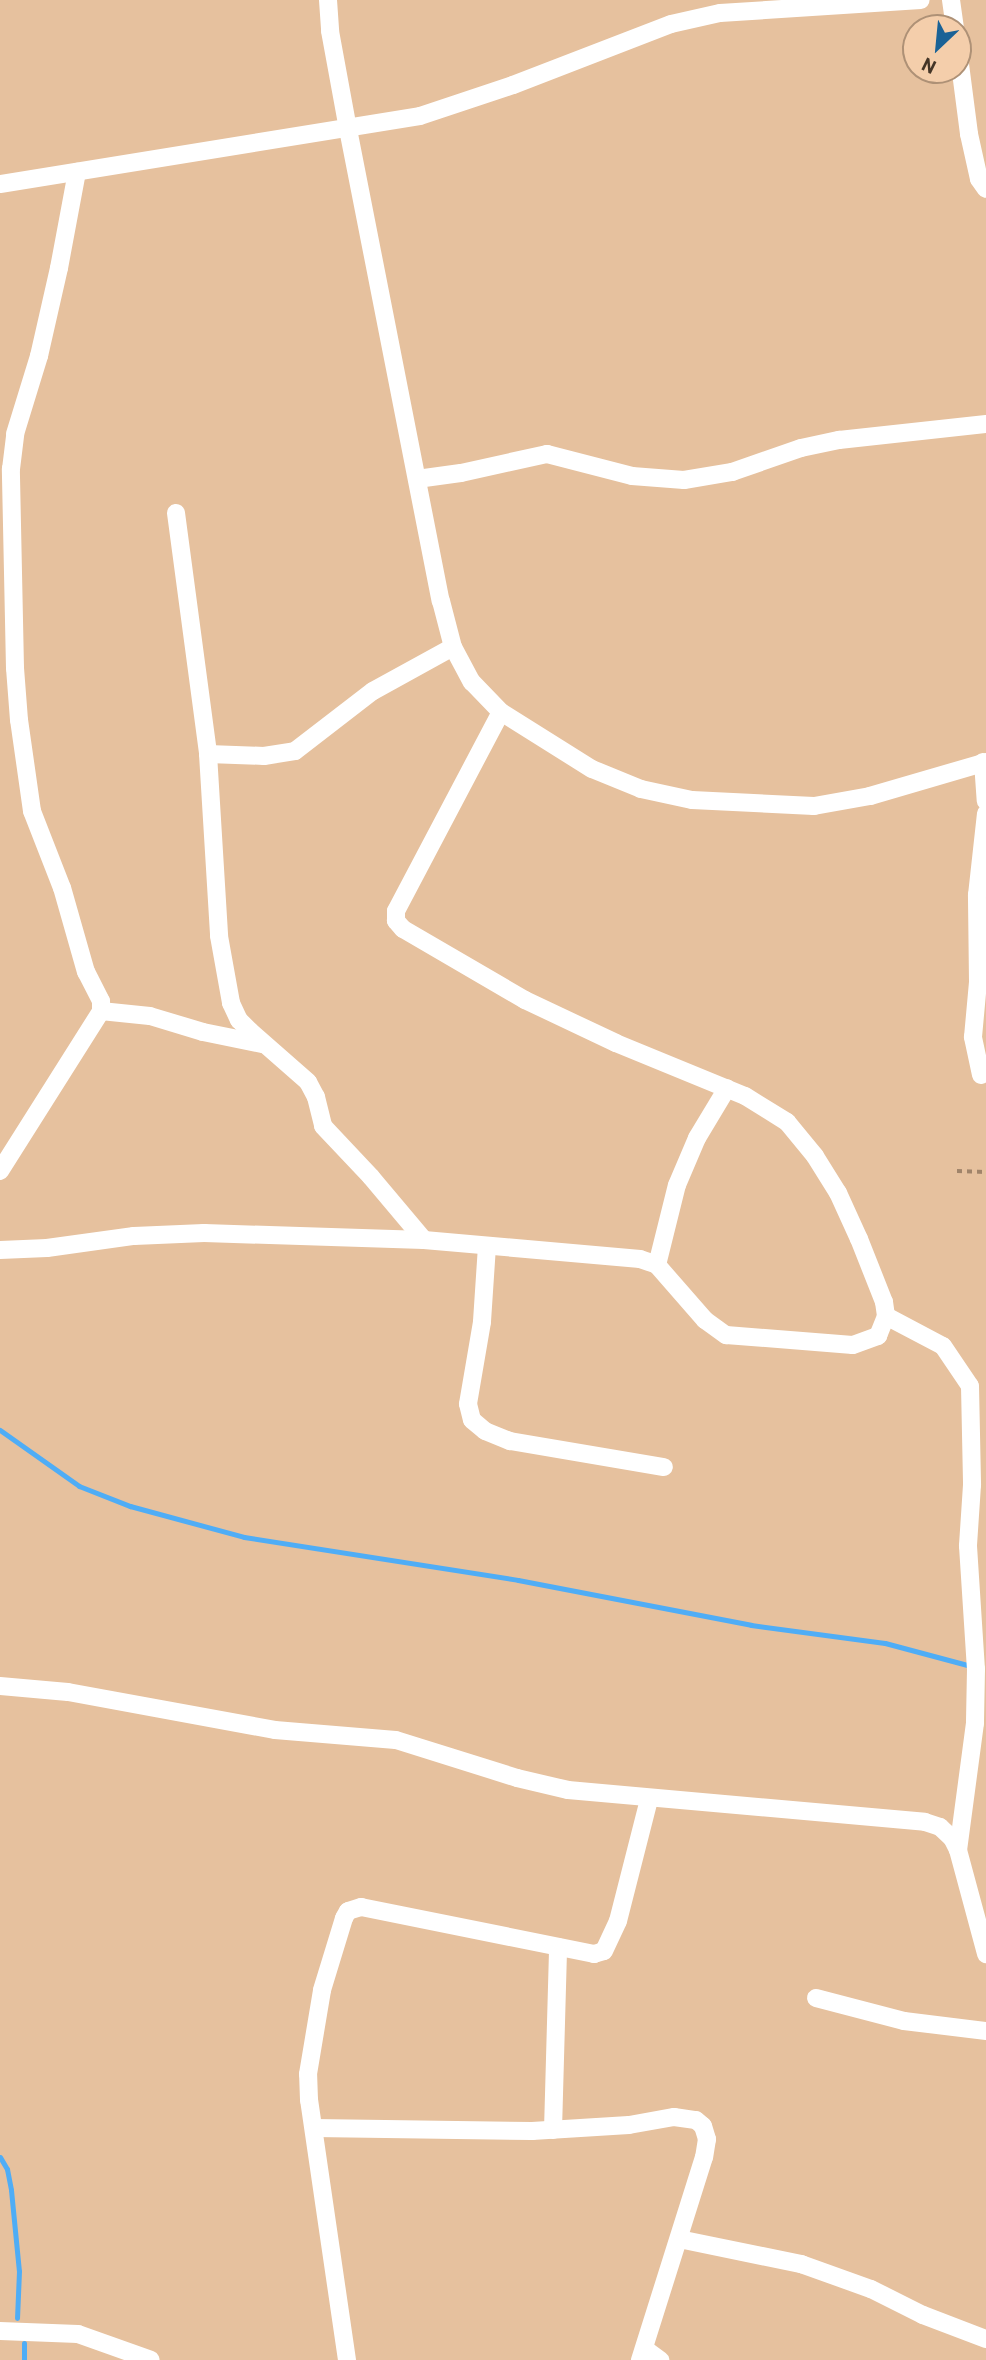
<!DOCTYPE html>
<html>
<head>
<meta charset="utf-8">
<style>
	body { margin:0 }
	#map { position:relative; width:986px; height:2360px; overflow:hidden; background:#e6c19e; font-family:Barlow,sans-serif }
	div>[style] { position:absolute }
	.stream>* { height:5px; margin:-2.5px; padding:0 2.5px; transform-origin:2.5px; border-radius:2.5px; background:#4fadf6 }
	.path>* { height:3.5px; margin-top:-1.75px; transform-origin:0; background:repeating-linear-gradient(90deg,#a0846a 0 5px,transparent 0 10px) }
	.minor>* { height:18px; margin:-9px; padding:0 9px; transform-origin:9px; border-radius:9px; background:#fff }
	span { translate:-50% -50%; white-space:nowrap; text-align:center; line-height:1.15; -webkit-text-stroke:6px #f4ceab; paint-order:stroke }
	.north { position:absolute; left:902px; top:14px; width:70px; height:70px; box-sizing:border-box; background:#f4ceab; border:2px solid #ae9176; border-radius:50%; rotate:206deg; font-size:19px; font-weight:700; line-height:28px; text-align:center; color:#443527 }
	.north::after { content:''; display:block; margin:auto; width:24px; height:32px; background:#1a6296; clip-path:polygon(50% 0,100% 100%,50% 72%,0 100%) }
</style>
</head>
<body>
<div id="map">
	<div class="stream">
		<div style="left:0;top:1430px;width:97px;rotate:35.3deg"></div>
		<div style="left:79px;top:1486px;width:55px;rotate:21.4deg"></div>
		<div style="left:130px;top:1506px;width:118px;rotate:15.2deg"></div>
		<div style="left:244px;top:1537px;width:277px;rotate:8.9deg"></div>
		<div style="left:518px;top:1580px;width:237px;rotate:10.9deg"></div>
		<div style="left:751px;top:1625px;width:135px;rotate:7.7deg"></div>
		<div style="left:885px;top:1643px;width:89px;rotate:15deg"></div>
		<div style="left:0;top:2157px;width:14px;rotate:60deg"></div>
		<div style="left:7px;top:2169px;width:21px;rotate:79deg"></div>
		<div style="left:11px;top:2190px;width:81px;rotate:84.4deg"></div>
		<div style="left:19px;top:2271px;width:47px;rotate:92.4deg"></div>
		<div style="left:24px;top:2343px;width:17px;rotate:90deg"></div>
	</div>
	<div class="path">
		<div style="left:957px;top:1171px;width:29px;rotate:2deg"></div>
	</div>
	<div class="minor">
		<div style="left:328px;top:0;width:31px;rotate:86deg"></div>
		<div style="left:330px;top:31px;width:100px;rotate:79.6deg"></div>
		<div style="left:348px;top:129px;width:481px;rotate:78.9deg"></div>
		<div style="left:441px;top:601px;width:48px;rotate:75.4deg"></div>
		<div style="left:453px;top:647px;width:40px;rotate:62deg"></div>
		<div style="left:472px;top:682px;width:42px;rotate:46deg"></div>
		<div style="left:501px;top:712px;width:107px;rotate:32.1deg"></div>
		<div style="left:592px;top:769px;width:53px;rotate:22.2deg"></div>
		<div style="left:641px;top:789px;width:52px;rotate:12.2deg"></div>
		<div style="left:692px;top:800px;width:122px;rotate:2.8deg"></div>
		<div style="left:814px;top:806px;width:57px;rotate:-10.1deg"></div>
		<div style="left:870px;top:796px;width:121px;rotate:-16.3deg"></div>
		<div style="left:951px;top:0;width:28px;rotate:82deg"></div>
		<div style="left:958px;top:49px;width:86px;rotate:82.6deg"></div>
		<div style="left:969px;top:134px;width:46px;rotate:77.5deg"></div>
		<div style="left:979px;top:179px;width:12px;rotate:55deg"></div>
		<div style="left:0;top:184px;width:425px;rotate:-9.2deg"></div>
		<div style="left:420px;top:116px;width:98px;rotate:-18.4deg"></div>
		<div style="left:513px;top:85px;width:169px;rotate:-21.1deg"></div>
		<div style="left:671px;top:24px;width:50px;rotate:-12.7deg"></div>
		<div style="left:720px;top:13px;width:201px;rotate:-3.7deg"></div>
		<div style="left:417px;top:479px;width:44px;rotate:-7.8deg"></div>
		<div style="left:461px;top:473px;width:88px;rotate:-12.5deg"></div>
		<div style="left:547px;top:454px;width:88px;rotate:14.5deg"></div>
		<div style="left:632px;top:476px;width:52px;rotate:4.4deg"></div>
		<div style="left:684px;top:480px;width:49px;rotate:-9.5deg"></div>
		<div style="left:732px;top:472px;width:73px;rotate:-19.2deg"></div>
		<div style="left:801px;top:448px;width:39px;rotate:-12deg"></div>
		<div style="left:839px;top:440px;width:148px;rotate:-6.2deg"></div>
		<div style="left:176px;top:513px;width:243px;rotate:82.4deg"></div>
		<div style="left:208px;top:754px;width:182px;rotate:86.5deg"></div>
		<div style="left:219px;top:936px;width:68px;rotate:79.8deg"></div>
		<div style="left:231px;top:1003px;width:19px;rotate:65deg"></div>
		<div style="left:239px;top:1020px;width:16px;rotate:45deg"></div>
		<div style="left:250px;top:1031px;width:77px;rotate:41.3deg"></div>
		<div style="left:308px;top:1082px;width:17px;rotate:62deg"></div>
		<div style="left:316px;top:1097px;width:30px;rotate:76deg"></div>
		<div style="left:323px;top:1126px;width:70px;rotate:46.7deg"></div>
		<div style="left:371px;top:1177px;width:82px;rotate:49.9deg"></div>
		<div style="left:208px;top:754px;width:56px;rotate:2deg"></div>
		<div style="left:264px;top:756px;width:31px;rotate:-9deg"></div>
		<div style="left:295px;top:751px;width:98px;rotate:-37.6deg"></div>
		<div style="left:373px;top:691px;width:91px;rotate:-28.8deg"></div>
		<div style="left:983px;top:762px;width:39px;rotate:86deg"></div>
		<div style="left:101px;top:1011px;width:49px;rotate:5.8deg"></div>
		<div style="left:150px;top:1016px;width:55px;rotate:16.8deg"></div>
		<div style="left:203px;top:1032px;width:60px;rotate:11.5deg"></div>
		<div style="left:981px;top:1075px;width:39px;rotate:-102deg"></div>
		<div style="left:973px;top:1037px;width:55px;rotate:-84.8deg"></div>
		<div style="left:978px;top:982px;width:87px;rotate:-90.7deg"></div>
		<div style="left:977px;top:895px;width:82px;rotate:-83.7deg"></div>
		<div style="left:0;top:1171px;width:189px;rotate:-57.7deg"></div>
		<div style="left:101px;top:1011px;width:10px;rotate:-90deg"></div>
		<div style="left:101px;top:1001px;width:33px;rotate:-117deg"></div>
		<div style="left:86px;top:972px;width:87px;rotate:-105.9deg"></div>
		<div style="left:62px;top:888px;width:83px;rotate:-111.3deg"></div>
		<div style="left:32px;top:811px;width:92px;rotate:-98.1deg"></div>
		<div style="left:19px;top:720px;width:52px;rotate:-94.4deg"></div>
		<div style="left:15px;top:668px;width:199px;rotate:-91.2deg"></div>
		<div style="left:11px;top:469px;width:35px;rotate:-83deg"></div>
		<div style="left:15px;top:434px;width:82px;rotate:-72.9deg"></div>
		<div style="left:39px;top:356px;width:90px;rotate:-77.2deg"></div>
		<div style="left:59px;top:268px;width:98px;rotate:-79.4deg"></div>
		<div style="left:487px;top:1246px;width:76px;rotate:93.8deg"></div>
		<div style="left:482px;top:1322px;width:83px;rotate:99.7deg"></div>
		<div style="left:468px;top:1404px;width:16px;rotate:76deg"></div>
		<div style="left:472px;top:1420px;width:17px;rotate:40deg"></div>
		<div style="left:485px;top:1431px;width:27px;rotate:22deg"></div>
		<div style="left:510px;top:1441px;width:156px;rotate:9.6deg"></div>
		<div style="left:0;top:1250px;width:47px;rotate:-2.4deg"></div>
		<div style="left:47px;top:1248px;width:88px;rotate:-7.9deg"></div>
		<div style="left:134px;top:1236px;width:70px;rotate:-2.5deg"></div>
		<div style="left:204px;top:1233px;width:220px;rotate:1.8deg"></div>
		<div style="left:424px;top:1240px;width:217px;rotate:5deg"></div>
		<div style="left:640px;top:1259px;width:18px;rotate:19deg"></div>
		<div style="left:657px;top:1265px;width:73px;rotate:48.9deg"></div>
		<div style="left:705px;top:1320px;width:26px;rotate:36deg"></div>
		<div style="left:726px;top:1335px;width:127px;rotate:4.5deg"></div>
		<div style="left:853px;top:1345px;width:27px;rotate:-20deg"></div>
		<div style="left:878px;top:1336px;width:22px;rotate:-68deg"></div>
		<div style="left:886px;top:1316px;width:14px;rotate:-98deg"></div>
		<div style="left:884px;top:1302px;width:68px;rotate:-111.6deg"></div>
		<div style="left:859px;top:1239px;width:51px;rotate:-114.5deg"></div>
		<div style="left:838px;top:1193px;width:44px;rotate:-121.9deg"></div>
		<div style="left:815px;top:1156px;width:44px;rotate:-129.5deg"></div>
		<div style="left:787px;top:1122px;width:49px;rotate:-148.2deg"></div>
		<div style="left:745px;top:1096px;width:139px;rotate:-157.7deg"></div>
		<div style="left:616px;top:1043px;width:101px;rotate:-154.7deg"></div>
		<div style="left:525px;top:1000px;width:141px;rotate:-149.8deg"></div>
		<div style="left:403px;top:929px;width:11px;rotate:-131deg"></div>
		<div style="left:396px;top:921px;width:10px;rotate:-90deg"></div>
		<div style="left:396px;top:911px;width:225px;rotate:-62.2deg"></div>
		<div style="left:657px;top:1265px;width:82px;rotate:-76deg"></div>
		<div style="left:677px;top:1185px;width:51px;rotate:-66.9deg"></div>
		<div style="left:697px;top:1138px;width:58px;rotate:-59deg"></div>
		<div style="left:886px;top:1316px;width:64px;rotate:27.8deg"></div>
		<div style="left:943px;top:1346px;width:48px;rotate:56deg"></div>
		<div style="left:970px;top:1386px;width:99px;rotate:88.8deg"></div>
		<div style="left:972px;top:1485px;width:61px;rotate:93.8deg"></div>
		<div style="left:968px;top:1546px;width:123px;rotate:86.3deg"></div>
		<div style="left:976px;top:1669px;width:54px;rotate:91.1deg"></div>
		<div style="left:975px;top:1723px;width:128px;rotate:97.6deg"></div>
		<div style="left:0;top:1686px;width:68px;rotate:5deg"></div>
		<div style="left:68px;top:1692px;width:210px;rotate:10.4deg"></div>
		<div style="left:275px;top:1730px;width:121px;rotate:4.7deg"></div>
		<div style="left:396px;top:1740px;width:127px;rotate:17.4deg"></div>
		<div style="left:517px;top:1778px;width:52px;rotate:13.2deg"></div>
		<div style="left:568px;top:1790px;width:358px;rotate:5.1deg"></div>
		<div style="left:925px;top:1822px;width:16px;rotate:18deg"></div>
		<div style="left:940px;top:1827px;width:16px;rotate:43deg"></div>
		<div style="left:952px;top:1838px;width:13px;rotate:63deg"></div>
		<div style="left:958px;top:1850px;width:108px;rotate:74.9deg"></div>
		<div style="left:816px;top:1998px;width:91px;rotate:14.6deg"></div>
		<div style="left:904px;top:2021px;width:83px;rotate:7deg"></div>
		<div style="left:314px;top:2128px;width:218px;rotate:0.8deg"></div>
		<div style="left:532px;top:2131px;width:97px;rotate:-3.5deg"></div>
		<div style="left:629px;top:2125px;width:46px;rotate:-10.1deg"></div>
		<div style="left:674px;top:2117px;width:22px;rotate:8deg"></div>
		<div style="left:696px;top:2120px;width:9px;rotate:41deg"></div>
		<div style="left:703px;top:2126px;width:14px;rotate:73deg"></div>
		<div style="left:707px;top:2139px;width:18px;rotate:99deg"></div>
		<div style="left:704px;top:2157px;width:213px;rotate:107.5deg"></div>
		<div style="left:553px;top:2130px;width:183px;rotate:-88.4deg"></div>
		<div style="left:679px;top:2239px;width:125px;rotate:11.6deg"></div>
		<div style="left:801px;top:2264px;width:74px;rotate:19.7deg"></div>
		<div style="left:871px;top:2289px;width:58px;rotate:26.6deg"></div>
		<div style="left:923px;top:2315px;width:67px;rotate:20.9deg"></div>
		<div style="left:0;top:2331px;width:78px;rotate:2.2deg"></div>
		<div style="left:78px;top:2334px;width:77px;rotate:19.6deg"></div>
		<div style="left:645px;top:2349px;width:19px;rotate:36deg"></div>
		<div style="left:347px;top:2360px;width:263px;rotate:-98.3deg"></div>
		<div style="left:309px;top:2100px;width:26px;rotate:-92deg"></div>
		<div style="left:308px;top:2074px;width:85px;rotate:-80.5deg"></div>
		<div style="left:322px;top:1990px;width:75px;rotate:-73deg"></div>
		<div style="left:344px;top:1918px;width:8px;rotate:-60deg"></div>
		<div style="left:348px;top:1911px;width:14px;rotate:-17deg"></div>
		<div style="left:361px;top:1907px;width:238px;rotate:11.4deg"></div>
		<div style="left:594px;top:1954px;width:10px;rotate:-17deg"></div>
		<div style="left:604px;top:1951px;width:33px;rotate:-65deg"></div>
		<div style="left:618px;top:1921px;width:126px;rotate:-75.7deg"></div>
	</div>
	<div class="north">N</div>
</div>
</body>
</html>
